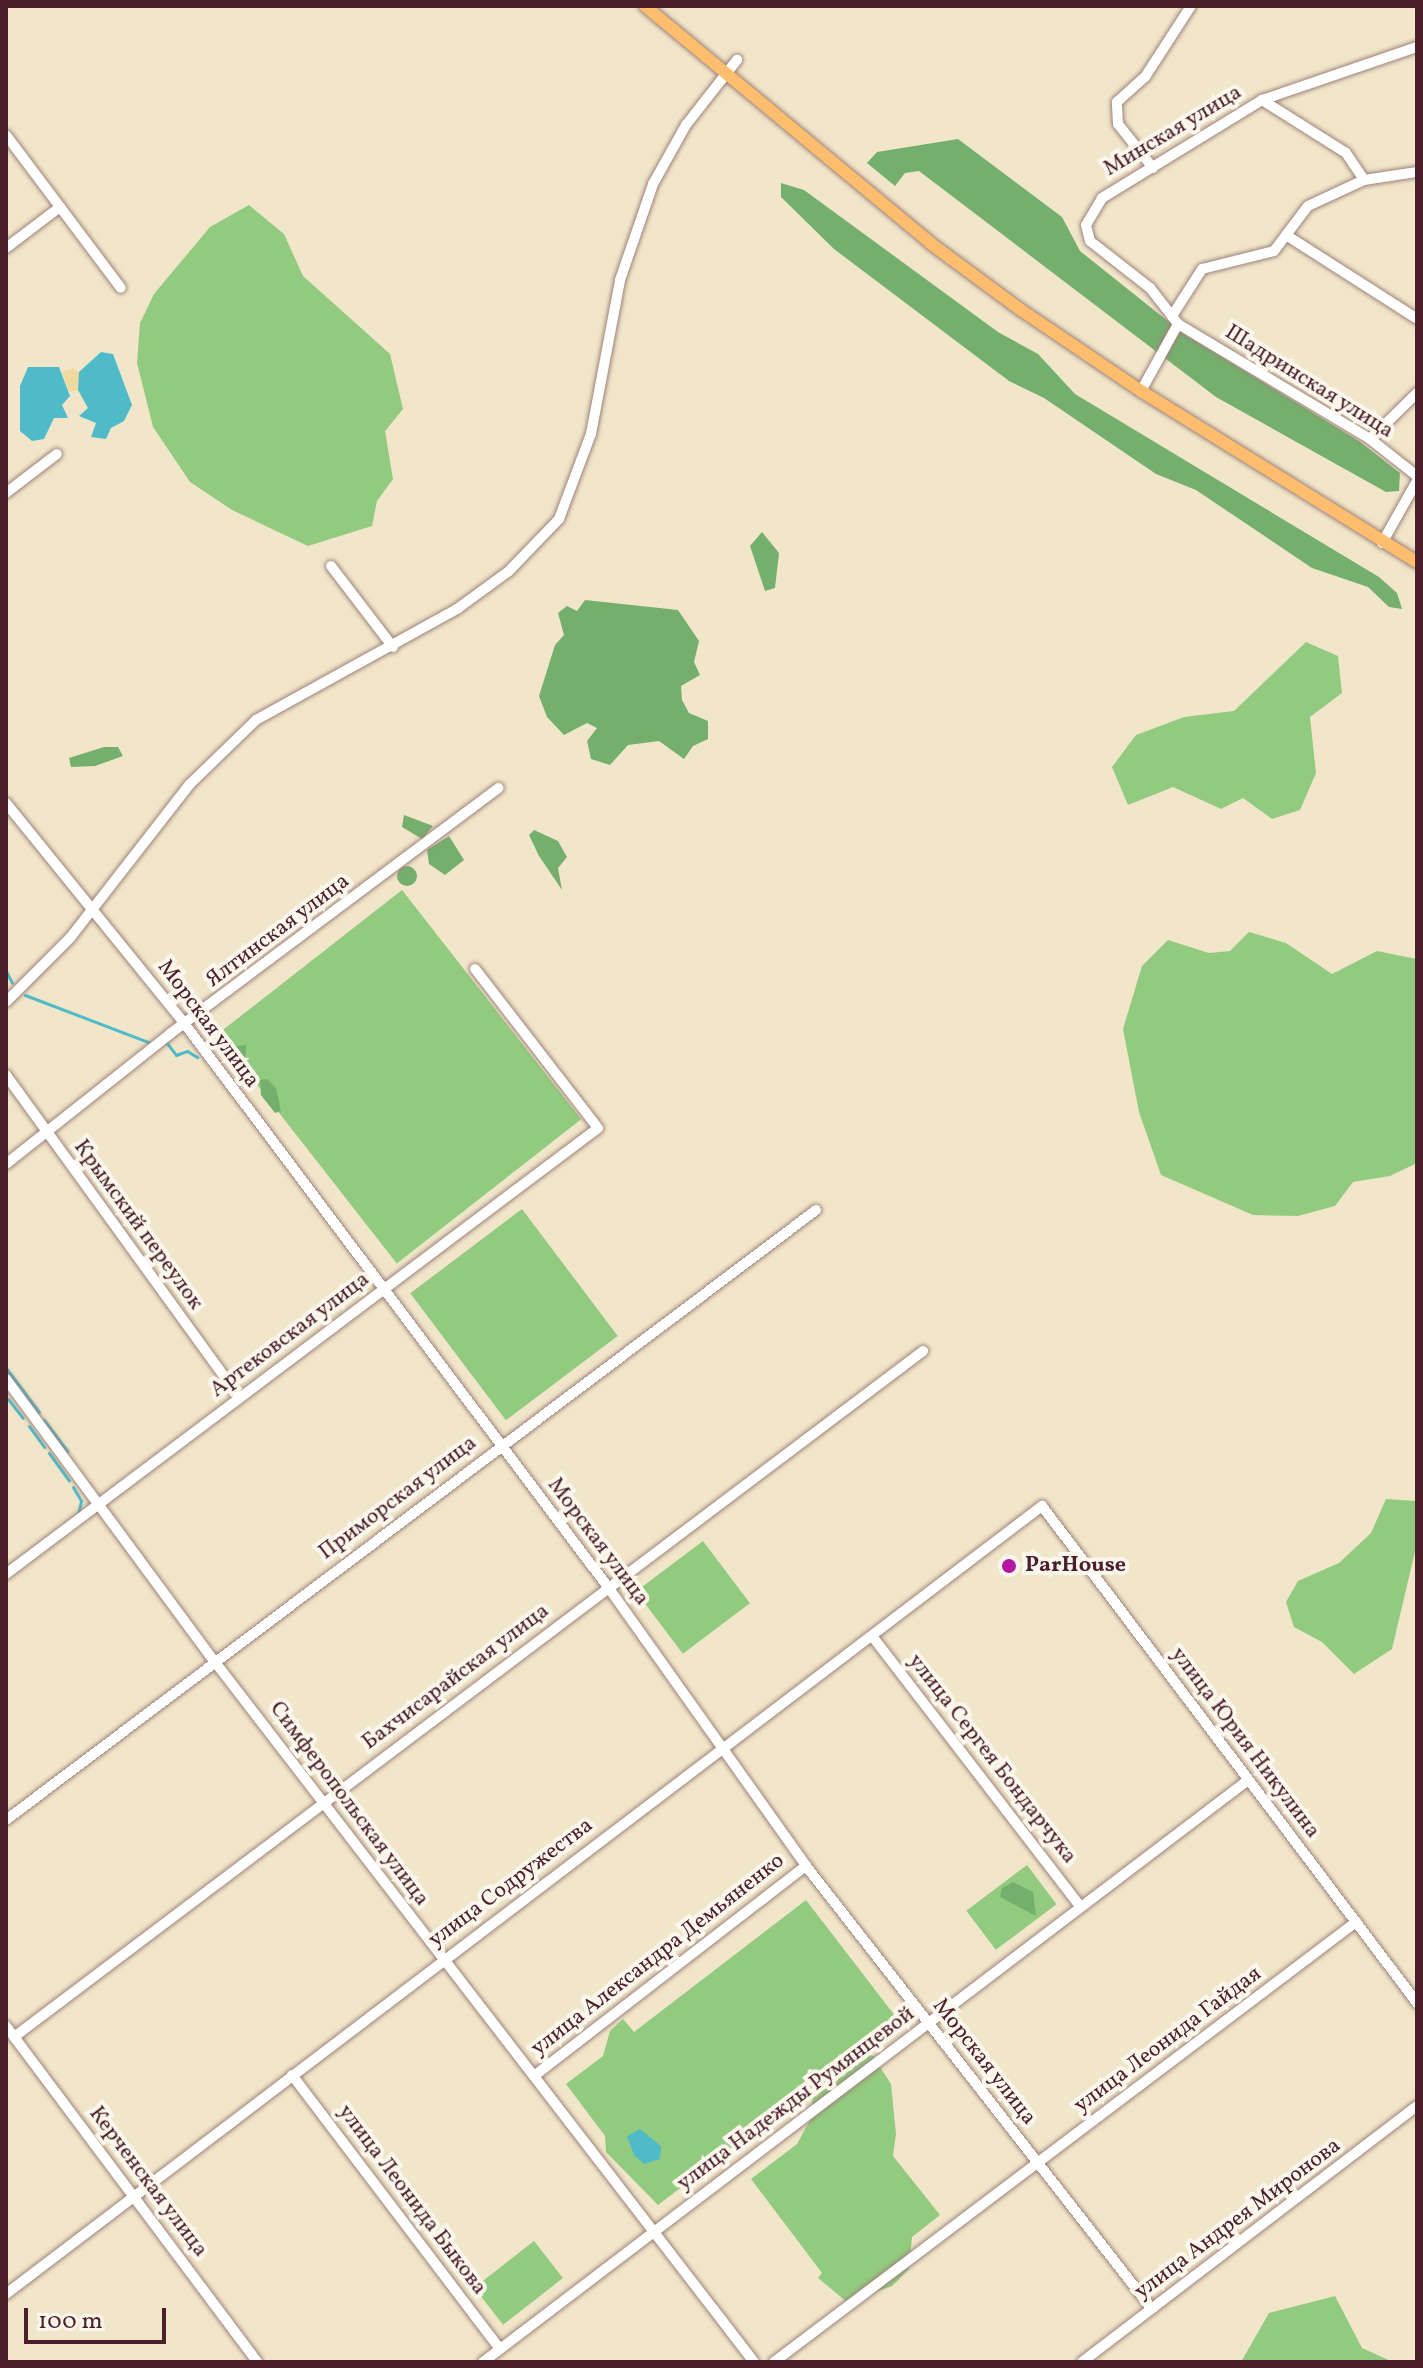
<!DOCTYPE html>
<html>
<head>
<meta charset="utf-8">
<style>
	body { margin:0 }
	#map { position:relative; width:1423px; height:2368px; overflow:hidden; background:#f1e6ca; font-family:Vollkorn,serif }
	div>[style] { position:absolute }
	.green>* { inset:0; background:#92cb7f; transform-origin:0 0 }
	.forest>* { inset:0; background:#75af6e }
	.round { border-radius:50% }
	.sand>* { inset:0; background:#eeda9e }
	.water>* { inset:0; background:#4fbbc9 }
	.stream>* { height:3px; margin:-1.5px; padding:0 1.5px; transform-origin:1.5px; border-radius:1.5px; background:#4fbbc9 }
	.roads { filter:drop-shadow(0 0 2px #9e827a) drop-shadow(0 0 2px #9e827a) }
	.minor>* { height:10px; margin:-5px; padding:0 5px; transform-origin:5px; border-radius:5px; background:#fff }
	.major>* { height:12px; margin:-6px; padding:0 6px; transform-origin:6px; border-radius:6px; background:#fcbd6e }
	.dots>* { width:22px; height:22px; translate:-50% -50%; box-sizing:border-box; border:4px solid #fbf7ec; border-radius:50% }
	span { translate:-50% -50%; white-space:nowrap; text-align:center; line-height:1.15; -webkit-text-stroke:8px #fbf7ec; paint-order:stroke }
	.street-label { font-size:22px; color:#4a1f2b }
	.poi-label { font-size:22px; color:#4a1f2b; font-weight:700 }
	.left { translate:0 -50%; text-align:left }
	.frame { position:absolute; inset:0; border:8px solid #4a1f2b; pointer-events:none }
	.scale { position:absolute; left:24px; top:2308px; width:142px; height:36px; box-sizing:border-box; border:4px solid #4a1f2b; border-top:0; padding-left:10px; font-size:24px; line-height:28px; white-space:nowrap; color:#4a1f2b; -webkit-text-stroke:6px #fbf7ec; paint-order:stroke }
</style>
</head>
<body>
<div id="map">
	<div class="green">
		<div style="clip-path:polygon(249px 205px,284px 234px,303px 276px,390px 354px,403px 409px,385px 431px,393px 479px,377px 501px,372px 526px,308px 546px,232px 510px,190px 482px,153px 427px,137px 363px,140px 323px,154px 294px,210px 227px)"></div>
		<div style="clip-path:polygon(1306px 642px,1338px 656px,1342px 693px,1310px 717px,1316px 773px,1300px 810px,1272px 819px,1243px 798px,1221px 809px,1173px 787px,1128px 805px,1112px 767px,1136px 735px,1184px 717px,1234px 711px)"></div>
		<div style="left:402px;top:890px;width:291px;height:234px;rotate:52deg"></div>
		<div style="clip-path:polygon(1249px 932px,1286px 943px,1332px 974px,1377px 951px,1417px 959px,1417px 1163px,1390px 1176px,1353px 1182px,1335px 1206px,1298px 1216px,1253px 1215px,1161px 1175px,1139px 1112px,1123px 1029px,1142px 966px,1168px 940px,1209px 953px,1230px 951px)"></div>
		<div style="left:522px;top:1209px;width:159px;height:140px;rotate:53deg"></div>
		<div style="clip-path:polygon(1386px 1499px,1415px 1501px,1417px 1543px,1392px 1649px,1354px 1674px,1322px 1642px,1294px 1627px,1286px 1602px,1298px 1581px,1339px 1563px,1371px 1533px)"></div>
		<div style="left:703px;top:1541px;width:78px;height:84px;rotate:53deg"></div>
		<div style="left:1027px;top:1865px;width:49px;height:76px;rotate:53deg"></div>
		<div style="clip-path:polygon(806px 1900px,899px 2021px,860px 2052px,873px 2056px,891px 2084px,896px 2134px,893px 2156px,940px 2215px,912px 2237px,909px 2269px,892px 2286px,847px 2302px,818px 2278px,822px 2273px,751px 2179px,797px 2144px,810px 2120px,814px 2087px,658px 2205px,606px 2152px,605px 2136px,566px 2084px,603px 2056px,610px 2031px,623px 2019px,634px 2032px)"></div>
		<div style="left:534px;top:2241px;width:47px;height:76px;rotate:52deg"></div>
		<div style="clip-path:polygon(1335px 2296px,1362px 2348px,1393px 2362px,1241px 2362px,1269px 2313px)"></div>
	</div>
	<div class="forest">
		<div style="clip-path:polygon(958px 139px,1062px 217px,1080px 251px,1184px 334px,1359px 441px,1400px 473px,1399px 491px,1386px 492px,1216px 397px,919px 171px,905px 173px,895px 186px,867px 163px,877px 152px)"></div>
		<div style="clip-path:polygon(781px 183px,804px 190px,998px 332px,1038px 354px,1075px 394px,1379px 577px,1397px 593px,1402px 609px,1389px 607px,1368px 587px,1312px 568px,1196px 490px,1156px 474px,1044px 398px,1009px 381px,834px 249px,781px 197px)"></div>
		<div style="clip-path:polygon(762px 532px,779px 553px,775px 588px,765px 591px,750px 546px)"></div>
		<div style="clip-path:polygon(585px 600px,678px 610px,699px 641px,694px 662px,700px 675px,681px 686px,682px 700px,689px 713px,708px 721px,708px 739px,693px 746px,684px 759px,659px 741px,628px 745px,610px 765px,591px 759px,587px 741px,597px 728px,587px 723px,564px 735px,547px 717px,539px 696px,555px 645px,564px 635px,558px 613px,567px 606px,577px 611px)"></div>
		<div style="clip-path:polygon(104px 747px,118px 747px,123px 756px,95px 766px,71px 767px,69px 758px)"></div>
		<div style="clip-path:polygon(404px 815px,433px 826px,422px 839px,402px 827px)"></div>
		<div style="clip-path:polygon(534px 830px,558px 841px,567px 857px,558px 868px,562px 890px,539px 856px,529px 835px)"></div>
		<div style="clip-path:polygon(449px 836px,464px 860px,445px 875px,429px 864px,427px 850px)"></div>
		<div class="round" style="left:397px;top:866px;width:20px;height:20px"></div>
		<div style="clip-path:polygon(246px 1045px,245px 1060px,238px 1065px,242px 1071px,251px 1071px,244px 1087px,220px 1055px,230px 1047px)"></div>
		<div style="clip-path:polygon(267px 1079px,276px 1088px,281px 1111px,275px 1113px,261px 1095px,260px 1080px)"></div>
		<div style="clip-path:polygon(1013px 1882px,1033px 1892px,1036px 1916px,1000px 1897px,1002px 1888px)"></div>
	</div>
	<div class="sand">
		<div style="clip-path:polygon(73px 368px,79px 372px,78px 390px,69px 392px,62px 372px)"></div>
	</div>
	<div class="water">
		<div style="clip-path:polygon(101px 352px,113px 354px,132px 405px,124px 421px,111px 428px,106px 439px,91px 437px,96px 423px,79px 416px,88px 408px,78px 390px,79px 372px)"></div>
		<div style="clip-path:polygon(28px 367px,59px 367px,70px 396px,62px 405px,68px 418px,54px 418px,44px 439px,32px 441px,20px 431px,20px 386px)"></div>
		<div style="clip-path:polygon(640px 2129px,661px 2146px,660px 2159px,644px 2164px,634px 2155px,627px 2136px)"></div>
	</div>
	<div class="stream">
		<div style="left:6px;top:971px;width:13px;rotate:63deg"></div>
		<div style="left:25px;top:995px;width:135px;rotate:20.9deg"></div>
		<div style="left:166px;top:1042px;width:16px;rotate:52deg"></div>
		<div style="left:176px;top:1055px;width:12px;rotate:-20deg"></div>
		<div style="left:187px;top:1051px;width:12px;rotate:31deg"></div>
		<div style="left:6px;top:1368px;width:55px;rotate:53.1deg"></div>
		<div style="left:8px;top:1399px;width:24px;rotate:52deg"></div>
		<div style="left:44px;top:1420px;width:39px;rotate:53deg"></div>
		<div style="left:29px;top:1426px;width:26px;rotate:54deg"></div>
		<div style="left:49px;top:1453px;width:34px;rotate:54deg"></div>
		<div style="left:73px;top:1487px;width:16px;rotate:60deg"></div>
		<div style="left:81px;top:1501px;width:13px;rotate:103deg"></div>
	</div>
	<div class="roads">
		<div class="minor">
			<div style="left:1262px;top:100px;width:99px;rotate:32.2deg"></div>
			<div style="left:1346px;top:153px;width:32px;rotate:56deg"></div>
			<div style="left:6px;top:135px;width:191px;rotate:53.1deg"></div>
			<div style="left:1153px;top:168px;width:56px;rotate:-128.5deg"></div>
			<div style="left:1118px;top:124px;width:22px;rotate:-93deg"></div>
			<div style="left:1117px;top:102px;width:38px;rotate:-42deg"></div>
			<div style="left:1145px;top:77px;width:85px;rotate:-57.1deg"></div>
			<div style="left:1289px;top:237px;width:152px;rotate:32.6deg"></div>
			<div style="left:6px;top:248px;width:68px;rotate:-37.2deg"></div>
			<div style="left:1172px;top:316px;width:36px;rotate:-128deg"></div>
			<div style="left:1150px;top:288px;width:76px;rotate:-141.9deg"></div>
			<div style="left:1090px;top:241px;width:16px;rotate:-104deg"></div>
			<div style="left:1086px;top:225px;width:31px;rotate:-59deg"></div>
			<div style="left:1102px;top:198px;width:188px;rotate:-31.5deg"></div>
			<div style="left:1262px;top:100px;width:164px;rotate:-18.9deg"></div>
			<div style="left:1178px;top:324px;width:224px;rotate:30.9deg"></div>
			<div style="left:1370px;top:439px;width:60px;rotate:38.2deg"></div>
			<div style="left:1141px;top:391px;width:77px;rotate:-61.1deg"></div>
			<div style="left:1178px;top:324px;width:10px;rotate:-127deg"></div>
			<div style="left:1172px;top:316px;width:56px;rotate:-57.4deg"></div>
			<div style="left:1202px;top:269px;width:74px;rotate:-14deg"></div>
			<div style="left:1274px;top:251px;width:56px;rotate:-52.9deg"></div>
			<div style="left:1308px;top:206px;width:62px;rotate:-24.9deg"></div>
			<div style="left:1364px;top:180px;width:54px;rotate:-8.6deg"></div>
			<div style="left:1370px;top:439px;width:66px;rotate:-44.4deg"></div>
			<div style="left:6px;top:493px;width:64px;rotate:-37.4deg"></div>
			<div style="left:1382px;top:543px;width:71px;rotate:-60.6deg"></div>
			<div style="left:331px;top:566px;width:102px;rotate:52.6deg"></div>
			<div style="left:6px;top:803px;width:283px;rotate:51deg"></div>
			<div style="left:184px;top:1023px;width:706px;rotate:53.07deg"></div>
			<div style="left:608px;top:1587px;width:342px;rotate:54.6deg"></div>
			<div style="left:806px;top:1866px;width:562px;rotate:52.01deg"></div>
			<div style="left:6px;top:1002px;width:91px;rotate:-45deg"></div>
			<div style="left:70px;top:938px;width:195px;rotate:-52.1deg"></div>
			<div style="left:190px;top:784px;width:92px;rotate:-44.1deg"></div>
			<div style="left:256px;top:720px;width:230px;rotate:-28.9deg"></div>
			<div style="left:457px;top:609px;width:64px;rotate:-36.2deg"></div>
			<div style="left:509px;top:571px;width:72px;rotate:-46.1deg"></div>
			<div style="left:559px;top:519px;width:91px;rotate:-69.4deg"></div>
			<div style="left:591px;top:434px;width:157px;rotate:-79.3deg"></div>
			<div style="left:620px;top:280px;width:102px;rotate:-71deg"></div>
			<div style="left:653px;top:184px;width:68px;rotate:-60.8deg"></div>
			<div style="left:686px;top:125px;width:83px;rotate:-51.9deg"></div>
			<div style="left:6px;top:1075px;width:397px;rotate:54.1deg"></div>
			<div style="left:6px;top:1164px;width:211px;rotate:-38.4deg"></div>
			<div style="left:171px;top:1033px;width:409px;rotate:-36.8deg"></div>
			<div style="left:6px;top:1379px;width:352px;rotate:53.6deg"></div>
			<div style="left:215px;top:1662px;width:883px;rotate:52.4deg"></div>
			<div style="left:6px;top:1574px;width:741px;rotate:-36.99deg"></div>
			<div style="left:598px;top:1128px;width:201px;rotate:-127.7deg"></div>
			<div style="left:872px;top:1636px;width:341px;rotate:52.4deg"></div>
			<div style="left:6px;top:1820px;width:1014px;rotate:-36.98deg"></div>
			<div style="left:6px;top:2026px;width:419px;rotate:53.2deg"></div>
			<div style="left:14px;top:2037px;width:1139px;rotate:-37.04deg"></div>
			<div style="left:292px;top:2075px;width:344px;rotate:52.8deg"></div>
			<div style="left:534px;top:2076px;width:344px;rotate:-37.7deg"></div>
			<div style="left:6px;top:2294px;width:1302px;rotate:-37.26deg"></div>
			<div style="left:1042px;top:1506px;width:623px;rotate:52.96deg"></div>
			<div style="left:483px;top:2362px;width:961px;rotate:-37.26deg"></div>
			<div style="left:774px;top:2362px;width:730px;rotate:-37.09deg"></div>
			<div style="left:1082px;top:2362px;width:422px;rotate:-37.4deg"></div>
		</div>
		<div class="major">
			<div style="left:645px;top:6px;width:371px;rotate:39.7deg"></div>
			<div style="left:930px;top:243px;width:113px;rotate:36.4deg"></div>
			<div style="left:1021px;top:310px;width:145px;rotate:34deg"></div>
			<div style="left:1141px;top:391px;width:325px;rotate:31.8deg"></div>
		</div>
	</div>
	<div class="dots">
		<div style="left:1009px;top:1566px;background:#b5179e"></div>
	</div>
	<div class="street-label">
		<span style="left:1173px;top:131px;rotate:-31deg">Минская улица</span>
		<span style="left:1309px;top:382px;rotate:32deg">Шадринская улица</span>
		<span style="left:278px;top:931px;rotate:-37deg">Ялтинская улица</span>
		<span style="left:208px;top:1024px;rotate:53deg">Морская улица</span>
		<span style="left:138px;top:1225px;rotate:54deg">Крымский переулок</span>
		<span style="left:290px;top:1335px;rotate:-37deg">Артековская улица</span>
		<span style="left:398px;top:1498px;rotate:-37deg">Приморская улица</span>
		<span style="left:598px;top:1542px;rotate:53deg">Морская улица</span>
		<span style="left:456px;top:1677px;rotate:-37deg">Бахчисарайская улица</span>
		<span style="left:1245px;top:1743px;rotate:53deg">улица Юрия Никулина</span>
		<span style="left:992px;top:1759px;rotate:52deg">улица Сергея Бондарчука</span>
		<span style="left:349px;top:1804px;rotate:53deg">Симферопольская улица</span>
		<span style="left:511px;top:1883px;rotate:-37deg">улица Содружества</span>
		<span style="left:658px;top:1955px;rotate:-38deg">улица Александра Демьяненко</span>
		<span style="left:1168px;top:2040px;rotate:-37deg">улица Леонида Гайдая</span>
		<span style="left:984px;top:2062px;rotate:52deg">Морская улица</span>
		<span style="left:796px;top:2099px;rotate:-37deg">улица Надежды Румянцевой</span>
		<span style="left:148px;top:2182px;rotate:53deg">Керченская улица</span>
		<span style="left:412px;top:2200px;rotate:53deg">улица Леонида Быкова</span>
		<span style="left:1238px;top:2219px;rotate:-37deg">улица Андрея Миронова</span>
	</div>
	<div class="poi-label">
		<span class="left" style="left:1025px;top:1566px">ParHouse</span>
	</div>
	<div class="frame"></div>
	<div class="scale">100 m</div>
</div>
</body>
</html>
